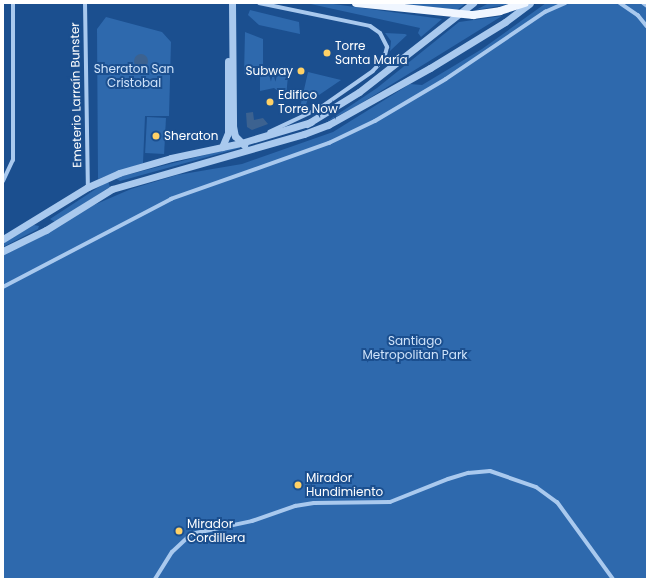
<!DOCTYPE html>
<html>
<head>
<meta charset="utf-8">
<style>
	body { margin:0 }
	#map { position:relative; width:650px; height:582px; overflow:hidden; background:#1b4f8f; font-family:Poppins,sans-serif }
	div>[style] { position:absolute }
	.green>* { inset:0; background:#2e69ad; transform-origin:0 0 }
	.water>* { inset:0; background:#3c6290 }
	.round { border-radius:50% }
	.pedestrian>* { height:3.5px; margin:-1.75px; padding:0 1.75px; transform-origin:1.75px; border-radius:1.75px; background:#a9c9ee }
	.minor>* { height:4px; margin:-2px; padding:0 2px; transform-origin:2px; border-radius:2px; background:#a9c9ee }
	.tertiary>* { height:7px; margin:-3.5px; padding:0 3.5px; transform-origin:3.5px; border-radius:3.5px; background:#a9c9ee }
	.primary>* { height:8px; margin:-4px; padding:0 4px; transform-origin:4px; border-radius:4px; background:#f0f6ff }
	.dots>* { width:11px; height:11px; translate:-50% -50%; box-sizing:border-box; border:2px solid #1b4f8f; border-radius:50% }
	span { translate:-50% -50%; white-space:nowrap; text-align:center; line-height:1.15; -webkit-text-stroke:4px #1b4f8f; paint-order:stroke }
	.poi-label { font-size:12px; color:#fff }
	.left { translate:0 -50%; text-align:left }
	.right { translate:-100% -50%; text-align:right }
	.park-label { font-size:12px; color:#cfe3fa }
	.street-label { font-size:12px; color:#fff }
	.frame { position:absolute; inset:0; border:4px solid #fff; pointer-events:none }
</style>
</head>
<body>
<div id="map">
	<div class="green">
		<div style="clip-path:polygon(306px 3px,326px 3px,442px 19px,421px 37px,418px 33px,420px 28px)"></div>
		<div style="clip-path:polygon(395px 3px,466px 3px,457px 10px)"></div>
		<div style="clip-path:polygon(489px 3px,515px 3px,476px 10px)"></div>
		<div style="clip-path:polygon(546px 3px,647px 3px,647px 579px,3px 579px,3px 254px,27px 244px,94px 205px,131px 189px,177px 175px,242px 164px,333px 132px,410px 84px,422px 85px,482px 49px)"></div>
		<div style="clip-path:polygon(250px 10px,299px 22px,300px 34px,259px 25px,248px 15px)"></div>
		<div style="clip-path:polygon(502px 16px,355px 107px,326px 122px,377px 88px,459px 22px)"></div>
		<div style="clip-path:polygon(106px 17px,162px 32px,171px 42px,169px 116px,145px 116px,143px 163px,98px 179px,97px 29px)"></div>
		<div style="clip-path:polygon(245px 32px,263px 39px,263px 75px,288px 76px,286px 97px,274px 88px,260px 91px,260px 76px,244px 74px)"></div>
		<div style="clip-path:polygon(385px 33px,405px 34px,407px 35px,390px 51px,391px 41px)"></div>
		<div style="clip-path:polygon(308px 72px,341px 80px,319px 95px,310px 93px,303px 113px,299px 112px)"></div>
		<div style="left:147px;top:117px;width:19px;height:36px;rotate:3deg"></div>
		<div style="clip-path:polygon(240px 146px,240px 148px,120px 181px,115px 178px)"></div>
		<div style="clip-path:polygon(108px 181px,110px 187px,55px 222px,50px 219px)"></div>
		<div style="clip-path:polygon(34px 225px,39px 226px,38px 229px,3px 247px,3px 243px)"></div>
	</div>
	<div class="water">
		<div class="round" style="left:134px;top:54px;width:14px;height:14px"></div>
		<div style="clip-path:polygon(253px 112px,254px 120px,263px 118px,268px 124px,252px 130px,247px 127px,246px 113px)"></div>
	</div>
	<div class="pedestrian">
		<div style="left:620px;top:3px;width:22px;rotate:34deg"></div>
		<div style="left:638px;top:15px;width:14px;rotate:51deg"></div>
		<div style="left:3px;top:287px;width:190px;rotate:-27.6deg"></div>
		<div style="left:171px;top:199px;width:168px;rotate:-19.5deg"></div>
		<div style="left:329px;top:143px;width:51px;rotate:-25.6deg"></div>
		<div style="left:375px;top:121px;width:82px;rotate:-30.6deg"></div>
		<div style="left:446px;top:79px;width:120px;rotate:-34.1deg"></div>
		<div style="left:545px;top:12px;width:22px;rotate:-24deg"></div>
	</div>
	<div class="minor">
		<div style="left:85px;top:3px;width:184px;rotate:89.1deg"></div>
		<div style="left:259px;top:3px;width:113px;rotate:11.7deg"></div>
		<div style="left:370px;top:26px;width:12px;rotate:35deg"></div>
		<div style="left:380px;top:33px;width:16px;rotate:63deg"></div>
		<div style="left:387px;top:47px;width:12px;rotate:104deg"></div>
		<div style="left:384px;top:59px;width:16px;rotate:133deg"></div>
		<div style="left:373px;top:71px;width:65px;rotate:145.1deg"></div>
		<div style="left:320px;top:108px;width:56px;rotate:154.8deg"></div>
		<div style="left:643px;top:3px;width:5px;rotate:37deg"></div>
		<div style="left:3px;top:181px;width:23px;rotate:-65deg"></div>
		<div style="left:13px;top:160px;width:157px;rotate:-90deg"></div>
		<div style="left:155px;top:579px;width:32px;rotate:-58deg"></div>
		<div style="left:172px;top:552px;width:26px;rotate:-43deg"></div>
		<div style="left:191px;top:534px;width:62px;rotate:-12deg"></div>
		<div style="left:252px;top:521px;width:46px;rotate:-19.2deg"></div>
		<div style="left:295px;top:506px;width:19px;rotate:-9deg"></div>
		<div style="left:314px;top:503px;width:76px;rotate:-0.8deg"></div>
		<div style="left:390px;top:502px;width:62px;rotate:-21.6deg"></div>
		<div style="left:448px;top:479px;width:21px;rotate:-17deg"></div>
		<div style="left:468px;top:473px;width:22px;rotate:-5deg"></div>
		<div style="left:490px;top:471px;width:49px;rotate:19.2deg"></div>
		<div style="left:536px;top:487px;width:26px;rotate:36deg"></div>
		<div style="left:557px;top:502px;width:95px;rotate:54deg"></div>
	</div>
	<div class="tertiary">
		<div style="left:232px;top:3px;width:123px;rotate:89.5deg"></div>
		<div style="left:233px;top:126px;width:10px;rotate:79deg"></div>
		<div style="left:235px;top:136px;width:13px;rotate:45deg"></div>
		<div style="left:307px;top:124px;width:61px;rotate:-31.6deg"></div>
		<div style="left:359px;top:92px;width:145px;rotate:-38deg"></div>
		<div style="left:222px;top:147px;width:15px;rotate:-67deg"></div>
		<div style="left:228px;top:133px;width:72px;rotate:-90deg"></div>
		<div style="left:3px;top:239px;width:100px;rotate:-31.5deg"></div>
		<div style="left:88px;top:187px;width:34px;rotate:-24deg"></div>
		<div style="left:119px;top:173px;width:54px;rotate:-16.1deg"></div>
		<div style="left:171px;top:158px;width:72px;rotate:-12.1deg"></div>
		<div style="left:241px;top:143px;width:73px;rotate:-16.7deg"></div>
		<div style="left:3px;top:251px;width:48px;rotate:-26deg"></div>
		<div style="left:46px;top:230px;width:78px;rotate:-31.8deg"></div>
		<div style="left:112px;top:189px;width:200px;rotate:-16deg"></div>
		<div style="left:304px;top:134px;width:26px;rotate:-21deg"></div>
		<div style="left:328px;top:125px;width:117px;rotate:-29.2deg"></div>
		<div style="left:430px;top:68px;width:88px;rotate:-31.5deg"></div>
		<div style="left:505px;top:22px;width:31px;rotate:-37deg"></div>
	</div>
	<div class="primary">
		<div style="left:356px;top:3px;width:118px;rotate:5.9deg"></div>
		<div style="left:473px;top:15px;width:27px;rotate:-8deg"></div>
		<div style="left:500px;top:11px;width:26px;rotate:-18deg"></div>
	</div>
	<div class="dots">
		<div style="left:327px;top:53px;background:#ffd166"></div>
		<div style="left:301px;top:71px;background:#ffd166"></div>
		<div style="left:270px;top:102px;background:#ffd166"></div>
		<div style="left:156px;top:136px;background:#ffd166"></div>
		<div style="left:298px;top:485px;background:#ffd166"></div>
		<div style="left:179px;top:531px;background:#ffd166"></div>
	</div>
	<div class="poi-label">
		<span class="left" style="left:335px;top:53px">Torre<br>Santa María</span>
		<span class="right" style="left:293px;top:71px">Subway</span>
		<span class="left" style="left:278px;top:102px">Edifico<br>Torre Now</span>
		<span class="left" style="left:164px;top:136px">Sheraton</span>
		<span class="left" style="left:306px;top:485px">Mirador<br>Hundimiento</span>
		<span class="left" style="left:187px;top:531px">Mirador<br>Cordillera</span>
	</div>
	<div class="park-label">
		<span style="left:134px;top:76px">Sheraton San<br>Cristobal</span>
		<span style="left:415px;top:348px">Santiago<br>Metropolitan Park</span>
	</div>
	<div class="street-label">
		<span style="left:76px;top:95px;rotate:-91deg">Emeterio Larraín Bunster</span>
	</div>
	<div class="frame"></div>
</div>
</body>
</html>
